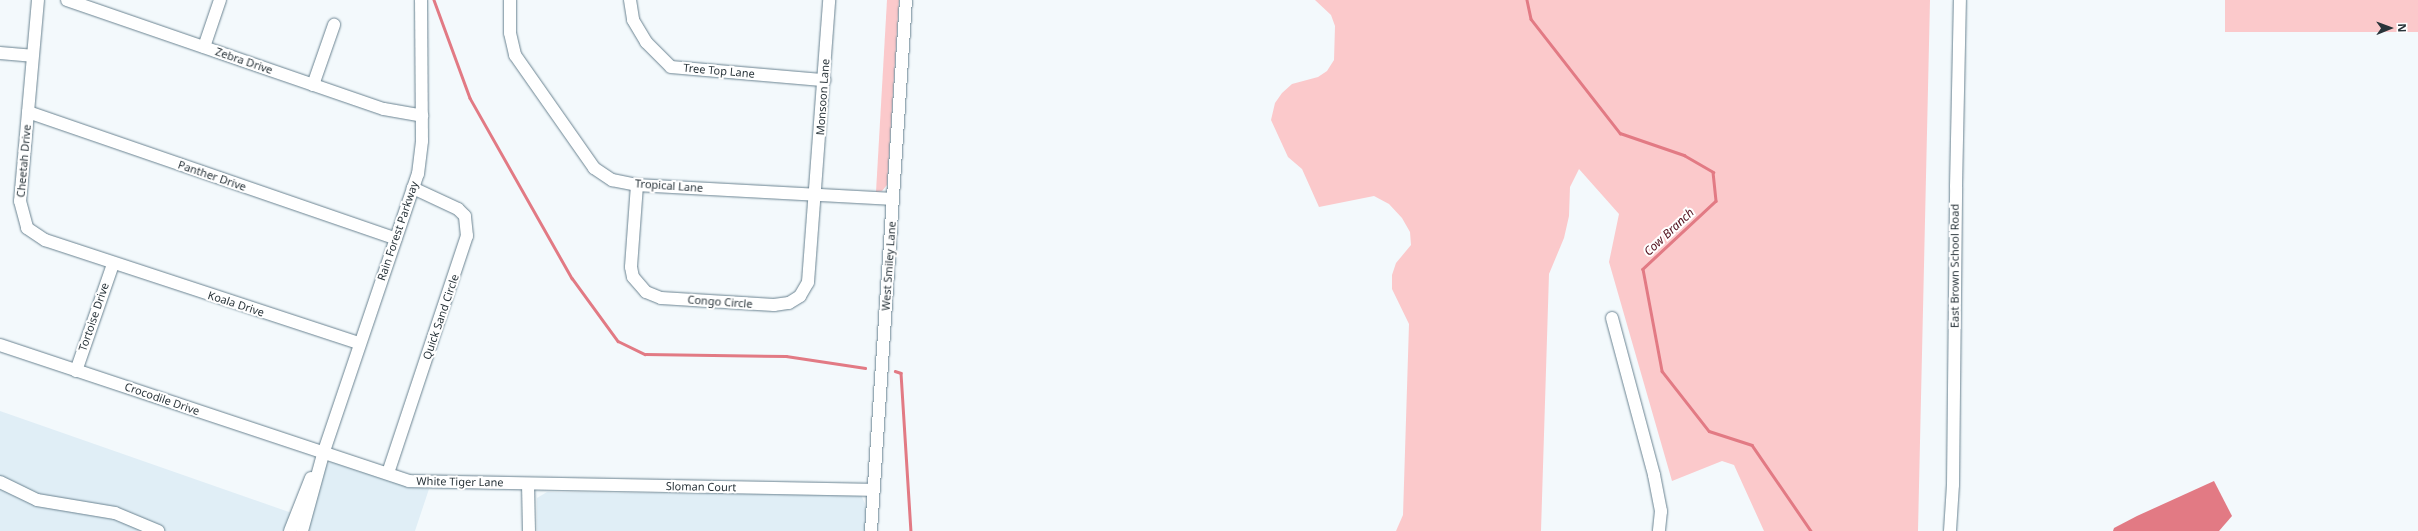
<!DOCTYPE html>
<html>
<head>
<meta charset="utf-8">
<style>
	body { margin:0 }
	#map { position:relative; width:2418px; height:531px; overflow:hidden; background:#f3f9fc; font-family:"Noto Sans",sans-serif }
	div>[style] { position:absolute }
	.built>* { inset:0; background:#e0eef6 }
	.green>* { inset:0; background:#fbc9cb; transform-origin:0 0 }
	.water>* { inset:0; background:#e27a84 }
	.stream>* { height:2.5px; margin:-1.25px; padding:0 1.25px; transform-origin:1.25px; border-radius:1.25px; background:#e27a84 }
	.roads { filter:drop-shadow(0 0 1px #6a8391) drop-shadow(0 0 1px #6a8391) }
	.minor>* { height:12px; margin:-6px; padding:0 6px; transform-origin:6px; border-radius:6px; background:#fff }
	span { translate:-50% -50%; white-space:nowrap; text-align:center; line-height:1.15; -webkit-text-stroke:4px #fff; paint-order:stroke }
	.street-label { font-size:11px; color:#29343a }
	.water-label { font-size:12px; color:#510f1c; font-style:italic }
	.north { position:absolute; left:2370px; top:8px; width:40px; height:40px; -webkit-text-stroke:3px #fff; paint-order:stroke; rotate:89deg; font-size:11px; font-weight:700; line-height:16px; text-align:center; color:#29343a }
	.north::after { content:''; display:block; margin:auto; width:14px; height:18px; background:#29343a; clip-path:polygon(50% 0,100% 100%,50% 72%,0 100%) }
</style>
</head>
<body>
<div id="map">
	<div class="built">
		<div style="clip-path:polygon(0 411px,309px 519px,326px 465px,331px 462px,399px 484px,429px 489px,415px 531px,0 531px)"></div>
		<div style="clip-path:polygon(547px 492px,861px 495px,866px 506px,865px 531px,537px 531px,537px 498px)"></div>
	</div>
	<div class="green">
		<div style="clip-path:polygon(887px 0,899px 0,887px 185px,882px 191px,876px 192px)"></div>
		<div style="clip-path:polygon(1315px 0,1930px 0,1918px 531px,1764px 531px,1734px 465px,1722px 461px,1672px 481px,1609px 262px,1619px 214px,1579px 169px,1570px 187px,1569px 216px,1564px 238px,1549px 274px,1541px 531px,1396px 531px,1403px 515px,1409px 324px,1392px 289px,1392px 275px,1396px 263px,1411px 245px,1410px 232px,1402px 218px,1389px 204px,1374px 196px,1319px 207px,1302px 169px,1288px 157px,1271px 120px,1275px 103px,1282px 93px,1292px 84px,1318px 77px,1327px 71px,1334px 60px,1335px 26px,1331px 15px)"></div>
		<div style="left:2225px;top:0;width:193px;height:32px"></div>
	</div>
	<div class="water">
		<div style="clip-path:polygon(2214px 481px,2232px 516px,2219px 531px,2113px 531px,2114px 528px,2137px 516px)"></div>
	</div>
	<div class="stream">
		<div style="left:434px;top:0;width:104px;rotate:69.8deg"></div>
		<div style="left:470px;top:98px;width:207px;rotate:60.5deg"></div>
		<div style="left:572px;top:278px;width:78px;rotate:53.9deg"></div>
		<div style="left:618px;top:341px;width:30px;rotate:26deg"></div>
		<div style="left:645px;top:354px;width:141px;rotate:0.8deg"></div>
		<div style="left:786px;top:356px;width:80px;rotate:8.6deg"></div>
		<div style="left:1527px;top:0;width:19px;rotate:78deg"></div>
		<div style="left:1531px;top:19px;width:145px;rotate:52deg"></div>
		<div style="left:1620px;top:133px;width:68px;rotate:19deg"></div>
		<div style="left:1684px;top:155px;width:34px;rotate:30deg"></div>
		<div style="left:1713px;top:172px;width:29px;rotate:84deg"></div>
		<div style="left:1716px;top:201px;width:100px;rotate:137deg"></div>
		<div style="left:1643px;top:269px;width:104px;rotate:79.4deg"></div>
		<div style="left:1662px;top:371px;width:76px;rotate:51.9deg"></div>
		<div style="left:1709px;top:431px;width:45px;rotate:18deg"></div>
		<div style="left:1752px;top:445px;width:104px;rotate:55.5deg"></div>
		<div style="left:895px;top:371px;width:6px;rotate:18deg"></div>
		<div style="left:901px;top:373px;width:158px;rotate:86.4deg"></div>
	</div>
	<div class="roads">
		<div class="minor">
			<div style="left:38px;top:0;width:202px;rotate:95.1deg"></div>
			<div style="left:20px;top:201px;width:28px;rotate:75deg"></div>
			<div style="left:27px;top:228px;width:22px;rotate:34deg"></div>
			<div style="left:45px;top:240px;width:330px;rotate:18.2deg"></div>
			<div style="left:67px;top:0;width:335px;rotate:19deg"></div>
			<div style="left:384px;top:109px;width:39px;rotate:10deg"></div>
			<div style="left:510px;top:0;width:33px;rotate:90deg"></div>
			<div style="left:510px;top:33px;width:23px;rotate:77deg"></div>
			<div style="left:515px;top:55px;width:138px;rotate:55deg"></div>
			<div style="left:594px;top:168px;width:22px;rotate:34deg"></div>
			<div style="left:612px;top:180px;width:25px;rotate:11deg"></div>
			<div style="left:637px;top:185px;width:256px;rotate:3.1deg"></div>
			<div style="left:630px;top:0;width:20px;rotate:81deg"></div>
			<div style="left:633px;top:20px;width:26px;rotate:59deg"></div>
			<div style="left:646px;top:42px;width:35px;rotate:45deg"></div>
			<div style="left:671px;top:67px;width:154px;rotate:4.9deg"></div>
			<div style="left:204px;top:47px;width:50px;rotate:-71.2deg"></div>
			<div style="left:0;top:53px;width:32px;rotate:5deg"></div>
			<div style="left:313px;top:85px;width:64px;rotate:-70.7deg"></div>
			<div style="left:28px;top:112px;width:389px;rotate:19deg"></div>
			<div style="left:637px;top:185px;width:82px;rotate:94.2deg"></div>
			<div style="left:631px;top:267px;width:10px;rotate:79deg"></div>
			<div style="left:633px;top:277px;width:20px;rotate:49deg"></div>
			<div style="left:646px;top:292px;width:16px;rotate:22deg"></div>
			<div style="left:661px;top:298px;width:113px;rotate:3.5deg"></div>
			<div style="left:774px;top:305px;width:15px;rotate:-8deg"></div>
			<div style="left:789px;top:303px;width:13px;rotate:-32deg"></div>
			<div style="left:800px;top:296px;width:16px;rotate:-60deg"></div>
			<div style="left:808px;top:282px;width:283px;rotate:-85.7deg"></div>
			<div style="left:1612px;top:318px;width:163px;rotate:75deg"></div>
			<div style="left:1654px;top:475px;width:37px;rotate:79deg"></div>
			<div style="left:1661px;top:511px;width:20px;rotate:96deg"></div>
			<div style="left:0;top:345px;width:431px;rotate:18.4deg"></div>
			<div style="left:409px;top:481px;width:465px;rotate:1.1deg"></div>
			<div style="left:76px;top:371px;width:113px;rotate:-70.9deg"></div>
			<div style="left:388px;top:473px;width:250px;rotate:-71.6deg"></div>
			<div style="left:467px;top:236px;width:20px;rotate:-96deg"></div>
			<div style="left:465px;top:216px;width:10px;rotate:-135deg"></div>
			<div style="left:458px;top:209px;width:50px;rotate:-155deg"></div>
			<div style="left:0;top:482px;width:41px;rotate:25.9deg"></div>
			<div style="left:37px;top:500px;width:79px;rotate:9.5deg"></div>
			<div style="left:115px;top:513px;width:47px;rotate:22.7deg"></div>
			<div style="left:528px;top:484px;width:47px;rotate:88.8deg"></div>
			<div style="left:290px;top:531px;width:57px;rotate:-68.4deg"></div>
			<div style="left:302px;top:531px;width:80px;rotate:-74.7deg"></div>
			<div style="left:323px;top:454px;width:296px;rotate:-71.3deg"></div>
			<div style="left:418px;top:174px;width:33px;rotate:-83deg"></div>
			<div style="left:422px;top:141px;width:141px;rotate:-90.4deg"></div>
			<div style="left:871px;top:531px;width:532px;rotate:-86.23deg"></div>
			<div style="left:1950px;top:531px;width:46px;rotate:-86.3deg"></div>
			<div style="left:1953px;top:485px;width:298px;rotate:-89.4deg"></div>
			<div style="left:1956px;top:187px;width:187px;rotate:-88.8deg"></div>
		</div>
	</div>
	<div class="street-label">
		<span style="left:244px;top:61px;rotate:19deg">Zebra Drive</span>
		<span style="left:719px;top:71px;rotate:5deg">Tree Top Lane</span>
		<span style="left:823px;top:97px;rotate:-86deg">Monsoon Lane</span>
		<span style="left:24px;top:161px;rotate:-85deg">Cheetah Drive</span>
		<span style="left:212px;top:176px;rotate:19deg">Panther Drive</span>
		<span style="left:669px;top:186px;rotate:4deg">Tropical Lane</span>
		<span style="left:398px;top:231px;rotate:-71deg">Rain Forest Parkway</span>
		<span style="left:889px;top:266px;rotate:-86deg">West Smiley Lane</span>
		<span style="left:1955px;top:266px;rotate:-90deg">East Brown School Road</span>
		<span style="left:720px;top:302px;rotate:4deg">Congo Circle</span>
		<span style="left:236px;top:304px;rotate:18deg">Koala Drive</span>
		<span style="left:94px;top:317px;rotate:-71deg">Tortoise Drive</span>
		<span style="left:441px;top:317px;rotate:-71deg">Quick Sand Circle</span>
		<span style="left:162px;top:399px;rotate:19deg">Crocodile Drive</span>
		<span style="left:460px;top:482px;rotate:1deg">White Tiger Lane</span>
		<span style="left:701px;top:487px;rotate:1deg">Sloman Court</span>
	</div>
	<div class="water-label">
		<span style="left:1669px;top:232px;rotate:-43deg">Cow Branch</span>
	</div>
	<div class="north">N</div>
</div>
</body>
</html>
